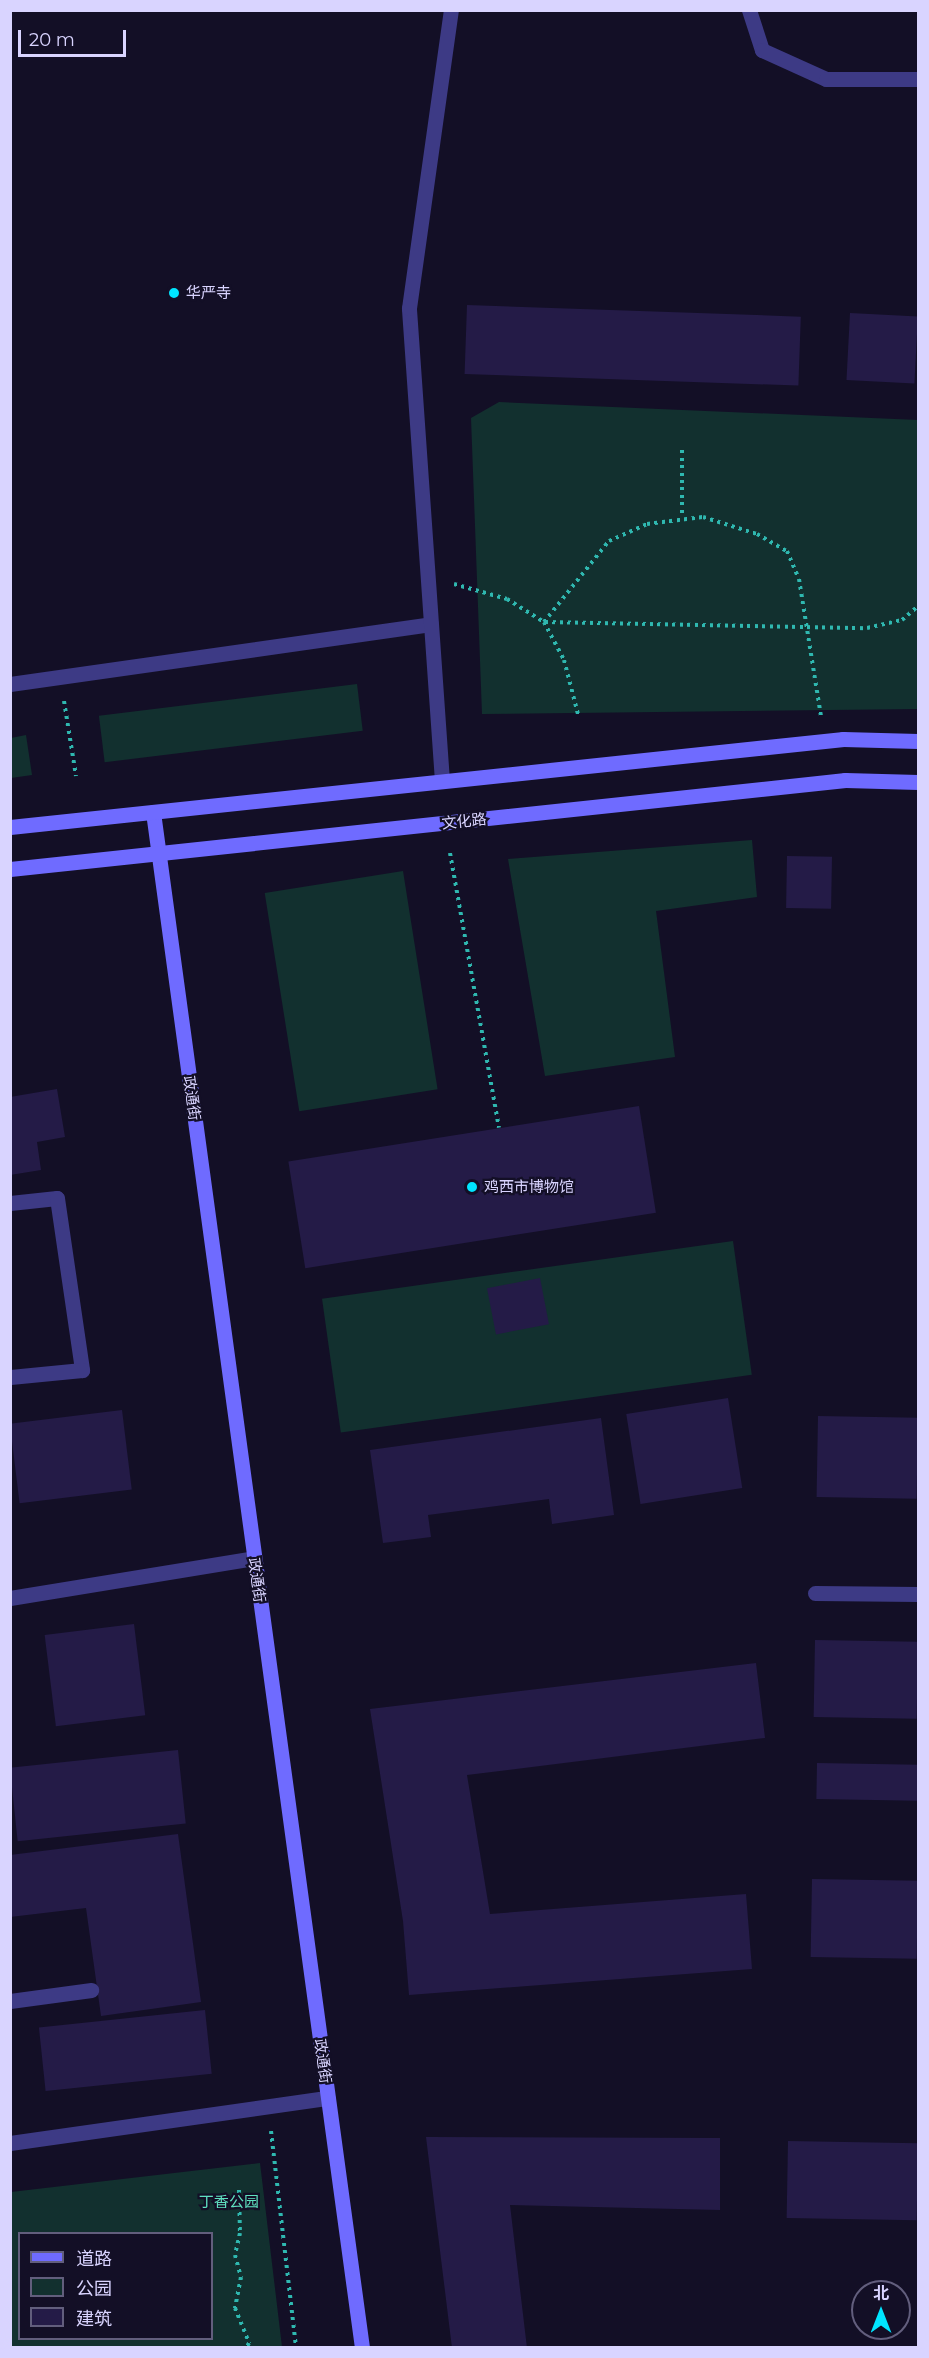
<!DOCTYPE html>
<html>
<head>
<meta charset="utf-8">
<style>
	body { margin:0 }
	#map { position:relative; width:929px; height:2358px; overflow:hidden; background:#130f26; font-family:Montserrat,"Noto Sans SC",sans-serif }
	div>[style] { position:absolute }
	.green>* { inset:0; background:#12302f; transform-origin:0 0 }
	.building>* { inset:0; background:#241b47; transform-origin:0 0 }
	.path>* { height:4px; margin-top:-2px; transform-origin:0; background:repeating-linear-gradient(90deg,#2fb8b0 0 3px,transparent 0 7.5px) }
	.lane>* { height:15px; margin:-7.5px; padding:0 7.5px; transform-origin:7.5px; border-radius:7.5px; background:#3d3a85 }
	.street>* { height:15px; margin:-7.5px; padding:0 7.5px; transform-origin:7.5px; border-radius:7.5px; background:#3d3a85 }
	.secondary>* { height:15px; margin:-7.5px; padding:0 7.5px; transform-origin:7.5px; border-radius:7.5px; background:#6f6bff }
	.dots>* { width:16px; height:16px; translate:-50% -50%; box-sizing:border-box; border:3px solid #130f26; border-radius:50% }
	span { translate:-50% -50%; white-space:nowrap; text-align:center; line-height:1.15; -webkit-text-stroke:4.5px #130f26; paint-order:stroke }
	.poi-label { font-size:15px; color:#d9d4ff }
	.left { translate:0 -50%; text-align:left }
	.street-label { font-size:15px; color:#d9d4ff }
	.park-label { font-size:15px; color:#5fe0c0 }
	.frame { position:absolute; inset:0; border:12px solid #d9d4ff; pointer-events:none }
	.legend { position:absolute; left:18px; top:2232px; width:195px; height:108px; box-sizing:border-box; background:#130f26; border:2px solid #625e7d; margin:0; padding:8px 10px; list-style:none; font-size:18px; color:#d9d4ff }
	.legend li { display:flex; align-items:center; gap:12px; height:30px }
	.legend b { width:30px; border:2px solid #625e7d }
	.north { position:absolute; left:851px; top:2280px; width:60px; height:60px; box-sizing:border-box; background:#130f26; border:2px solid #625e7d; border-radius:50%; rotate:0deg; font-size:16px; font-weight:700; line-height:24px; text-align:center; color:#d9d4ff }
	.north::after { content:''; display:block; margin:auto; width:21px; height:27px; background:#00e5ff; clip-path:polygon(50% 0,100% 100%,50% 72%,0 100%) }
	.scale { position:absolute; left:18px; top:30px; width:108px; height:27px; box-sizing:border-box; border:3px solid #d9d4ff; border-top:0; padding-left:8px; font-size:18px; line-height:21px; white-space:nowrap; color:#d9d4ff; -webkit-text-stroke:4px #130f26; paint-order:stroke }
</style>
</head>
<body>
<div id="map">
	<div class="green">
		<div style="clip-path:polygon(499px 402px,918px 420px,918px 709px,482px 714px,471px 418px)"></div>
		<div style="left:357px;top:684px;width:47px;height:260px;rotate:83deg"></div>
		<div style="clip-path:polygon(26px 735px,32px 775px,11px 778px,11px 738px)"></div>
		<div style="clip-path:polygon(752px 840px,757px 897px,656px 911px,675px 1057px,545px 1076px,508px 859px)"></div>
		<div style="left:403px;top:871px;width:221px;height:140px;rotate:81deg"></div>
		<div style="left:733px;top:1241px;width:135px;height:415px;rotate:82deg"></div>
		<div style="clip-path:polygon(evenodd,260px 2163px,282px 2347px,11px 2347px,11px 2192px,260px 2163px,20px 2234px,212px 2234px,212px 2338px,20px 2338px,20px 2234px)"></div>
	</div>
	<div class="building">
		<div style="left:467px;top:305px;width:334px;height:69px;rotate:2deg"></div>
		<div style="left:850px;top:313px;width:68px;height:67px;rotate:3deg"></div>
		<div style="left:787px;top:856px;width:45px;height:52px;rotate:1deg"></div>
		<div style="clip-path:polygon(57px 1089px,65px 1137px,37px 1142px,41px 1170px,10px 1175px,10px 1097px)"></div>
		<div style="left:639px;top:1106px;width:108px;height:355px;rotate:81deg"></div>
		<div style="left:540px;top:1278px;width:47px;height:54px;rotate:79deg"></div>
		<div style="left:728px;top:1398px;width:91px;height:103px;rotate:81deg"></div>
		<div style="left:122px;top:1410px;width:80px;height:113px;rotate:83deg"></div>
		<div style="left:818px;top:1416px;width:100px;height:81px;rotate:1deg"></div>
		<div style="clip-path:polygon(601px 1418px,614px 1515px,552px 1524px,549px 1499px,428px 1515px,431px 1537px,383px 1543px,370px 1450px)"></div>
		<div style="left:134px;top:1624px;width:92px;height:90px;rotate:83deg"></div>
		<div style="left:815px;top:1640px;width:103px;height:77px;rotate:1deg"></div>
		<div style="clip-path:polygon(756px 1663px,765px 1738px,467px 1775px,490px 1914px,746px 1894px,752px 1969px,409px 1995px,403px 1921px,370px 1709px)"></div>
		<div style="left:178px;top:1750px;width:74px;height:169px;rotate:84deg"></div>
		<div style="left:817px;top:1763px;width:101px;height:36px;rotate:1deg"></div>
		<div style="clip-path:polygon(178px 1834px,201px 2002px,101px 2016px,86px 1908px,10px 1917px,10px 1855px)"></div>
		<div style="left:812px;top:1879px;width:106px;height:78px;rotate:1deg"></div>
		<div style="left:205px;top:2010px;width:64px;height:167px;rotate:84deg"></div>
		<div style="clip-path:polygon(426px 2137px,720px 2138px,720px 2210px,510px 2205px,527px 2348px,452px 2348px)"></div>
		<div style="left:788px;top:2141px;width:130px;height:77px;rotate:1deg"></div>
	</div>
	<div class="path">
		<div style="left:682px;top:450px;width:67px;rotate:90deg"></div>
		<div style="left:454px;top:584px;width:55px;rotate:15.8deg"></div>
		<div style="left:507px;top:599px;width:44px;rotate:31.9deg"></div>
		<div style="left:544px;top:622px;width:43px;rotate:62.2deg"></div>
		<div style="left:564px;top:660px;width:56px;rotate:75.5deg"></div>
		<div style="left:544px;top:622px;width:104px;rotate:-51.3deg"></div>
		<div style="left:609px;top:541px;width:42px;rotate:-24.1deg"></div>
		<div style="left:647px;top:524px;width:56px;rotate:-7.1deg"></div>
		<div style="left:703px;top:517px;width:57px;rotate:17.5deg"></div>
		<div style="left:757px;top:534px;width:34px;rotate:30deg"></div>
		<div style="left:787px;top:551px;width:30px;rotate:67deg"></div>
		<div style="left:799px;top:579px;width:140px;rotate:80.9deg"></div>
		<div style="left:545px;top:622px;width:322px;rotate:1.1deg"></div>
		<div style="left:867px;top:628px;width:36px;rotate:-13deg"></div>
		<div style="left:902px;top:620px;width:21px;rotate:-41deg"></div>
		<div style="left:64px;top:701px;width:76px;rotate:80.9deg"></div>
		<div style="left:450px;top:853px;width:279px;rotate:79.9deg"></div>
		<div style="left:271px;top:2131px;width:218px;rotate:83.4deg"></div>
		<div style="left:239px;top:2190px;width:43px;rotate:88.7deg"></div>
		<div style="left:240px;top:2233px;width:23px;rotate:103deg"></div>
		<div style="left:235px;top:2255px;width:23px;rotate:75deg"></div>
		<div style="left:241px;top:2277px;width:32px;rotate:101deg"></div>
		<div style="left:235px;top:2308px;width:38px;rotate:68deg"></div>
		<div style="left:249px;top:2343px;width:6px;rotate:121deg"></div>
	</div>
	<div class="lane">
		<div style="left:10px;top:684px;width:425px;rotate:-8.1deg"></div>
		<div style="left:442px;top:781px;width:474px;rotate:-94deg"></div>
		<div style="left:409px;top:308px;width:301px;rotate:-82deg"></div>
		<div style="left:10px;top:1203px;width:47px;rotate:-6.1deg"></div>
		<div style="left:57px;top:1198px;width:174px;rotate:81.7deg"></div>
		<div style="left:82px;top:1370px;width:72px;rotate:174.4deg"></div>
		<div style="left:815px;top:1593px;width:103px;rotate:0.6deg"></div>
		<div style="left:10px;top:1598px;width:247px;rotate:-9.3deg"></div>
		<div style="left:10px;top:2001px;width:82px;rotate:-7.7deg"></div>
		<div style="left:10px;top:2143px;width:321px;rotate:-8.1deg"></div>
	</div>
	<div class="street">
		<div style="left:749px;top:10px;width:42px;rotate:72deg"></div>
		<div style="left:762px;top:50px;width:70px;rotate:24.4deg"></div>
		<div style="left:826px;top:79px;width:92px"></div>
	</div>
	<div class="secondary">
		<div style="left:153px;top:812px;width:1550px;rotate:82.25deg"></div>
		<div style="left:10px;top:827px;width:838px;rotate:-6.03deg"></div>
		<div style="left:843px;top:739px;width:75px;rotate:1.5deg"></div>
		<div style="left:10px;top:869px;width:840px;rotate:-6.08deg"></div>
		<div style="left:845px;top:780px;width:73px;rotate:1.6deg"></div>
	</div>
	<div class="dots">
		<div style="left:174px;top:293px;background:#00e5ff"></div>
		<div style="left:472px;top:1187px;background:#00e5ff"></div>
	</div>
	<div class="poi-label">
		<span class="left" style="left:186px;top:293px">华严寺</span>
		<span class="left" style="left:484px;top:1187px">鸡西市博物馆</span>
	</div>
	<div class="street-label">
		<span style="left:464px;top:821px;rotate:-6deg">文化路</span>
		<span style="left:192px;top:1098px;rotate:82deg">政通街</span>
		<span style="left:257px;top:1580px;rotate:82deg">政通街</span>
		<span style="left:323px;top:2061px;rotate:82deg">政通街</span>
	</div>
	<div class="park-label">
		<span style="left:229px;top:2202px">丁香公园</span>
	</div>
	<div class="frame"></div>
	<ul class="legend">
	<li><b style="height:8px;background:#6f6bff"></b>道路</li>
	<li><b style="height:16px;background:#12302f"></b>公园</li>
	<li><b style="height:16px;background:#241b47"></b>建筑</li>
	</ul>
	<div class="north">北</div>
	<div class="scale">20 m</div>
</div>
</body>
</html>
